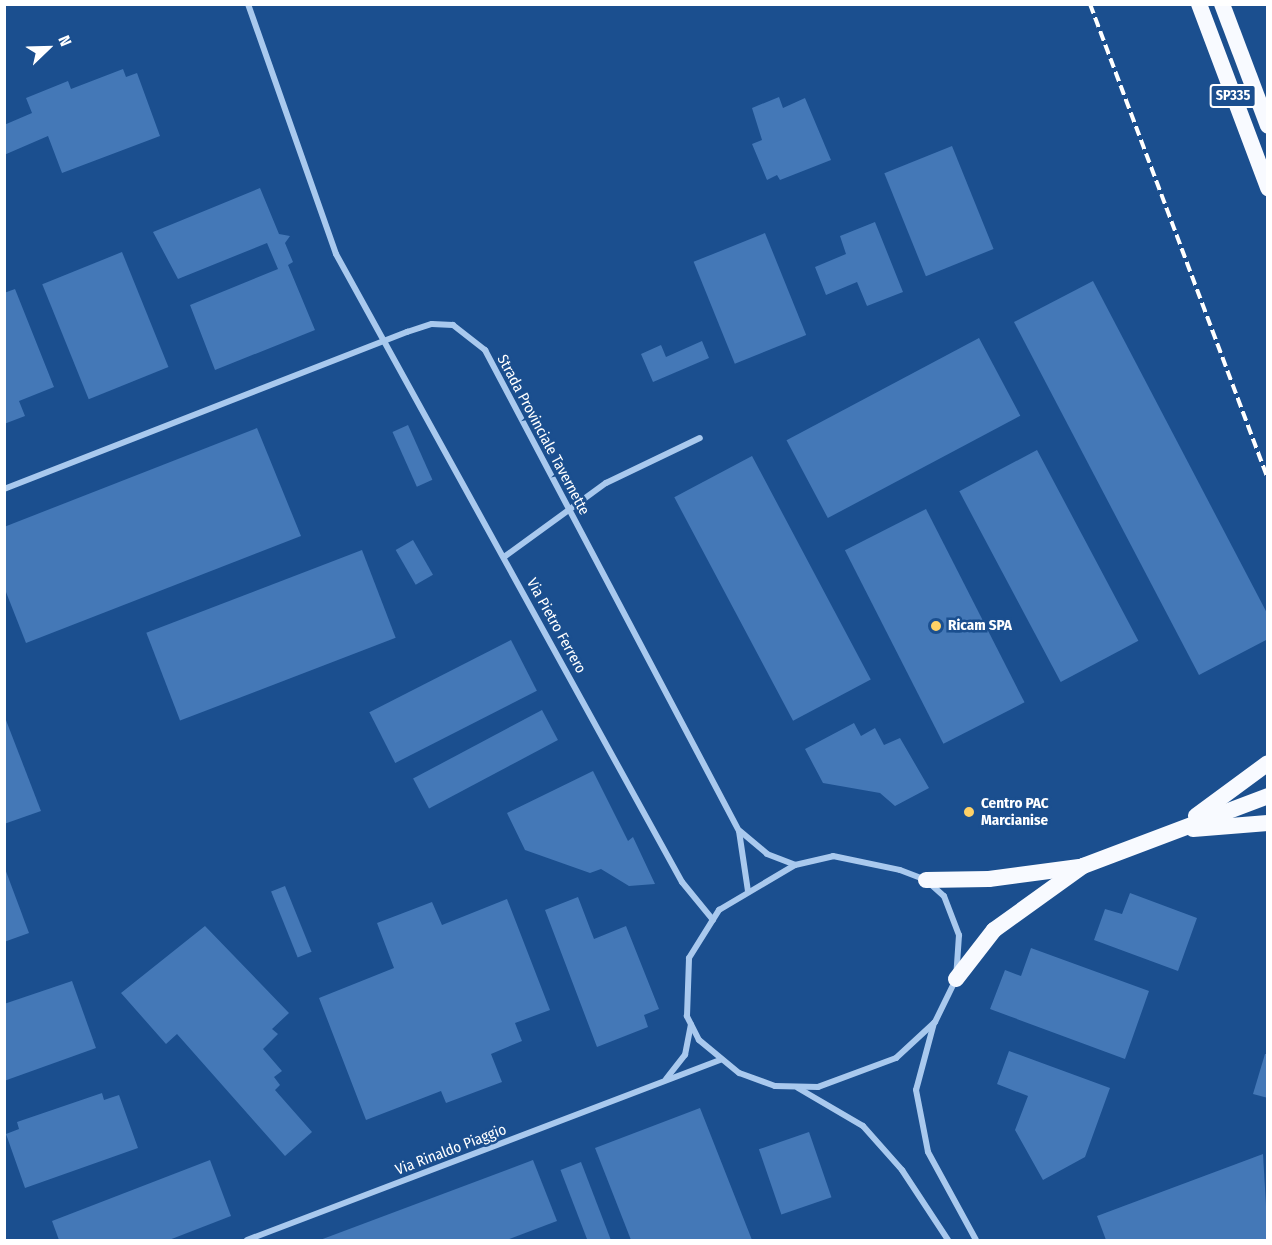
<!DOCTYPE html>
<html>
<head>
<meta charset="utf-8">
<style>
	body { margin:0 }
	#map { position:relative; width:1272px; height:1245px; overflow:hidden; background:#1b4f8f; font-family:"Fira Sans Condensed",sans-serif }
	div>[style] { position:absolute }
	.building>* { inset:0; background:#4478b7; transform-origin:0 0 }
	.minor>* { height:6px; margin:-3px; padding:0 3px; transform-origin:3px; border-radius:3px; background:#a9c9ee }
	.trunk>* { height:16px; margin:-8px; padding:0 8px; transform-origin:8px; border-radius:8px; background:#f8faff }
	.rail>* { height:4px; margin-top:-2px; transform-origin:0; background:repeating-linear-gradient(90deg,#fff 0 10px,transparent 0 14.5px) }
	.dots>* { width:16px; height:16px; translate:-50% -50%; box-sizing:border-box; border:3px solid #1b4f8f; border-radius:50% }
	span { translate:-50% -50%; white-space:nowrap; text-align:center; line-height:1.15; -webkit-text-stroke:5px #1b4f8f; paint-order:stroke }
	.shield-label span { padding:2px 4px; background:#1b4f8f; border:2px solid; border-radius:4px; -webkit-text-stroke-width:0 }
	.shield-label { font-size:14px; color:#fff; font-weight:700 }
	.street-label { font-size:15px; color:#fff }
	.poi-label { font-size:15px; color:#fff; font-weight:700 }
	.left { translate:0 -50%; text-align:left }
	.frame { position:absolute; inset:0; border:6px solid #fff; pointer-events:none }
	.north { position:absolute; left:18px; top:18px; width:60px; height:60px; -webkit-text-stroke:4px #1b4f8f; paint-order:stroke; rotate:67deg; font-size:16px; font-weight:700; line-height:24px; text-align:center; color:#fff }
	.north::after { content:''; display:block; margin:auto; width:21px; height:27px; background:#fff; clip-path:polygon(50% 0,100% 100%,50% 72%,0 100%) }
</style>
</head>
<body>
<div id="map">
	<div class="building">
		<div style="clip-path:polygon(123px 69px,126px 77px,137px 73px,160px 136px,62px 173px,48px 136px,4px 155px,4px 125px,32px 113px,26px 98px,68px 81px,71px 89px)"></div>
		<div style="clip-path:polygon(779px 97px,783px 108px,805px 98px,831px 160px,780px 180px,777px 175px,767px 180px,752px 144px,762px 140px,752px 108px)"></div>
		<div style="left:952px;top:146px;width:111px;height:73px;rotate:68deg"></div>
		<div style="clip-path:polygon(260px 188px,279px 234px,290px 236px,285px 243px,293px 262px,288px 265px,315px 330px,215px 370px,190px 305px,278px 269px,267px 243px,178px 279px,153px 232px)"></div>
		<div style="clip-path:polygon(875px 222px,903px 292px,867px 306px,857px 282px,826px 295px,815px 267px,846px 254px,840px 236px)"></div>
		<div style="left:765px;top:233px;width:110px;height:77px;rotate:68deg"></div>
		<div style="left:122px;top:252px;width:124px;height:86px;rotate:68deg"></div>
		<div style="clip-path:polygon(1093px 281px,1268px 615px,1268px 639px,1199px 675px,1014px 322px)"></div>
		<div style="clip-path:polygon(15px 289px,54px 387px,19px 401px,25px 416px,4px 424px,4px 293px)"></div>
		<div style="left:979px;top:338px;width:88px;height:218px;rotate:62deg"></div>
		<div style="clip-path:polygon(702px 341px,709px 358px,653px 382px,641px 354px,661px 345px,666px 357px)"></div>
		<div style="left:408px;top:425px;width:60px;height:17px;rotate:66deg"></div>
		<div style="clip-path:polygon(257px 428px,301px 536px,26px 643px,4px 587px,4px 527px)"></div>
		<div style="left:1037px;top:450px;width:216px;height:88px;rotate:62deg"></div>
		<div style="left:752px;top:456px;width:253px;height:88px;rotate:62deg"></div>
		<div style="left:926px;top:509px;width:217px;height:91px;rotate:63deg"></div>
		<div style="left:413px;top:540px;width:40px;height:20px;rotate:60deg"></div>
		<div style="left:362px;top:550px;width:94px;height:231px;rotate:69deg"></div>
		<div style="left:511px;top:640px;width:57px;height:159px;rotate:63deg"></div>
		<div style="left:542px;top:710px;width:34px;height:146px;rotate:62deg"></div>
		<div style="clip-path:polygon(4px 715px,41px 811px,4px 824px)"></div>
		<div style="clip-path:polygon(854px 723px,861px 736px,875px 728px,884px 745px,900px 738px,929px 788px,895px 806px,880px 793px,823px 783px,805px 749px)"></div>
		<div style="clip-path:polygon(593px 771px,628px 841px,633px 837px,655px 884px,629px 886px,601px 869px,590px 873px,525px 850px,507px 813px)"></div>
		<div style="clip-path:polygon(4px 866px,29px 933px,4px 942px)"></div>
		<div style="left:285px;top:886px;width:71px;height:15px;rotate:68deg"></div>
		<div style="clip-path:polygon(1130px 893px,1197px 918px,1178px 971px,1094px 940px,1105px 909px,1122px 914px)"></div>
		<div style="clip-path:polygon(578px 897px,594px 939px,626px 926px,659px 1009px,644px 1015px,648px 1027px,597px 1047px,545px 910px)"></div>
		<div style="clip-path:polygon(507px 899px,550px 1010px,515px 1023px,522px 1041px,491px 1054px,502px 1082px,446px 1103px,441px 1091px,366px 1120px,319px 998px,394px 968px,377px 923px,432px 902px,442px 925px)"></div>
		<div style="clip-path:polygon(205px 926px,289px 1013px,272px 1029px,278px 1034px,263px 1049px,282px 1071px,274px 1077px,280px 1085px,275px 1090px,312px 1132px,285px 1156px,177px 1034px,166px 1044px,121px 993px)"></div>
		<div style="clip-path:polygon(1031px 948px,1149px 991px,1125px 1059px,990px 1009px,1005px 970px,1021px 976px)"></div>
		<div style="clip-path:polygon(72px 981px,96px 1048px,4px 1081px,4px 1004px)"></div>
		<div style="clip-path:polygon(1009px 1051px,1110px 1088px,1085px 1157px,1043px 1180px,1015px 1130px,1028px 1096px,997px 1084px)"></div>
		<div style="clip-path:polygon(1265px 1054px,1268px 1054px,1268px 1098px,1253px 1094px)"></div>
		<div style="clip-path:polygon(102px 1093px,104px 1100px,119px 1095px,138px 1148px,25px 1188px,6px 1134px,19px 1129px,17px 1122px)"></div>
		<div style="clip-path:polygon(700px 1108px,752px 1240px,631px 1240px,595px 1148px)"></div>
		<div style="left:809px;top:1132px;width:69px;height:53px;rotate:71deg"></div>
		<div style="clip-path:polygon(1263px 1154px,1268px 1240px,1106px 1240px,1097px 1216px)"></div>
		<div style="clip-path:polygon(210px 1160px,231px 1216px,169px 1240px,59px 1240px,52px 1221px)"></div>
		<div style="clip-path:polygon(533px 1160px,557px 1221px,507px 1240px,320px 1240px)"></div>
		<div style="left:581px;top:1162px;width:84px;height:22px;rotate:69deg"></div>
	</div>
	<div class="minor">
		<div style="left:248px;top:4px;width:265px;rotate:70.6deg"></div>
		<div style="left:336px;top:254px;width:717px;rotate:61.15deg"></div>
		<div style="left:682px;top:882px;width:49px;rotate:50.8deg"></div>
		<div style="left:4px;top:489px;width:433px;rotate:-21.3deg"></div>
		<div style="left:407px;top:332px;width:26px;rotate:-18deg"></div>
		<div style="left:432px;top:324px;width:21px;rotate:3deg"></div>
		<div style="left:453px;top:325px;width:41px;rotate:38deg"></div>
		<div style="left:485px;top:350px;width:544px;rotate:62.16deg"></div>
		<div style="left:739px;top:831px;width:61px;rotate:81.5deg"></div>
		<div style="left:504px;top:557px;width:126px;rotate:-36deg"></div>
		<div style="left:606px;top:483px;width:104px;rotate:-25.6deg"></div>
		<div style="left:740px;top:831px;width:35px;rotate:40deg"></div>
		<div style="left:767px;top:854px;width:30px;rotate:21deg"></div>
		<div style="left:833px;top:856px;width:68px;rotate:11.8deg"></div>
		<div style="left:900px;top:870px;width:28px;rotate:21deg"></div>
		<div style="left:926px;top:880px;width:24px;rotate:42deg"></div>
		<div style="left:944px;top:896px;width:42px;rotate:69deg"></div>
		<div style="left:959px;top:935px;width:44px;rotate:93.9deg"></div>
		<div style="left:956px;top:979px;width:48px;rotate:116deg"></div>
		<div style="left:935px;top:1022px;width:53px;rotate:137.3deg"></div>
		<div style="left:896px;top:1058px;width:83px;rotate:159.6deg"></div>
		<div style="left:818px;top:1087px;width:43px;rotate:-178.7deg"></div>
		<div style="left:775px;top:1086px;width:38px;rotate:-160deg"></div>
		<div style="left:739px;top:1073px;width:52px;rotate:-140.5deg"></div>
		<div style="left:699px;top:1040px;width:27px;rotate:-117deg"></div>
		<div style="left:687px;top:1016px;width:58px;rotate:-88deg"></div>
		<div style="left:689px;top:958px;width:57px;rotate:-58deg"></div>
		<div style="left:719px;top:910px;width:88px;rotate:-30.6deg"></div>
		<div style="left:795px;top:865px;width:39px;rotate:-13deg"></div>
		<div style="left:934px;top:1023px;width:69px;rotate:105deg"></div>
		<div style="left:916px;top:1090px;width:63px;rotate:79deg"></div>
		<div style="left:928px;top:1152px;width:100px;rotate:61.4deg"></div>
		<div style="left:666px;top:1079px;width:31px;rotate:-52deg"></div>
		<div style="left:685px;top:1055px;width:31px;rotate:-79deg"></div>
		<div style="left:798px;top:1088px;width:75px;rotate:30.3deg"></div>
		<div style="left:863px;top:1126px;width:59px;rotate:48.4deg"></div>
		<div style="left:902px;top:1170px;width:84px;rotate:56.7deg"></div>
		<div style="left:247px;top:1240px;width:506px;rotate:-20.83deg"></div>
	</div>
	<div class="trunk">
		<div style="left:1199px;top:4px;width:197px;rotate:69.4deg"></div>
		<div style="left:1222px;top:4px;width:130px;rotate:69.3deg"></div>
		<div style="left:1196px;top:816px;width:89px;rotate:-36.4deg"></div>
		<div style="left:1193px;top:829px;width:75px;rotate:-4.6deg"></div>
		<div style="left:926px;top:880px;width:63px;rotate:-0.9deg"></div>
		<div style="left:989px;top:879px;width:91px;rotate:-7.6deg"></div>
		<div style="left:956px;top:979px;width:62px;rotate:-52.2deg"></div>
		<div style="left:994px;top:930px;width:110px;rotate:-35.7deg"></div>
		<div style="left:1083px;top:866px;width:198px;rotate:-20.7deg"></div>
	</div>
	<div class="rail">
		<div style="left:1090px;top:4px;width:507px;rotate:69.46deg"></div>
	</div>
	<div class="dots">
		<div style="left:936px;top:626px;background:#ffd166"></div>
		<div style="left:969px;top:812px;background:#ffd166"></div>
	</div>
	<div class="shield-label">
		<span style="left:1233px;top:96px">SP335</span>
	</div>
	<div class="street-label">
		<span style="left:543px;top:435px;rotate:62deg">Strada Provinciale Tavernette</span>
		<span style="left:556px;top:626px;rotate:61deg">Via Pietro Ferrero</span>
		<span style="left:451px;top:1150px;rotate:-21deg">Via Rinaldo Piaggio</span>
	</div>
	<div class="poi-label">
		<span class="left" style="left:948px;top:626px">Ricam SPA</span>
		<span class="left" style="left:981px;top:812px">Centro PAC<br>Marcianise</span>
	</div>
	<div class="frame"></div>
	<div class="north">N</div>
</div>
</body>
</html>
